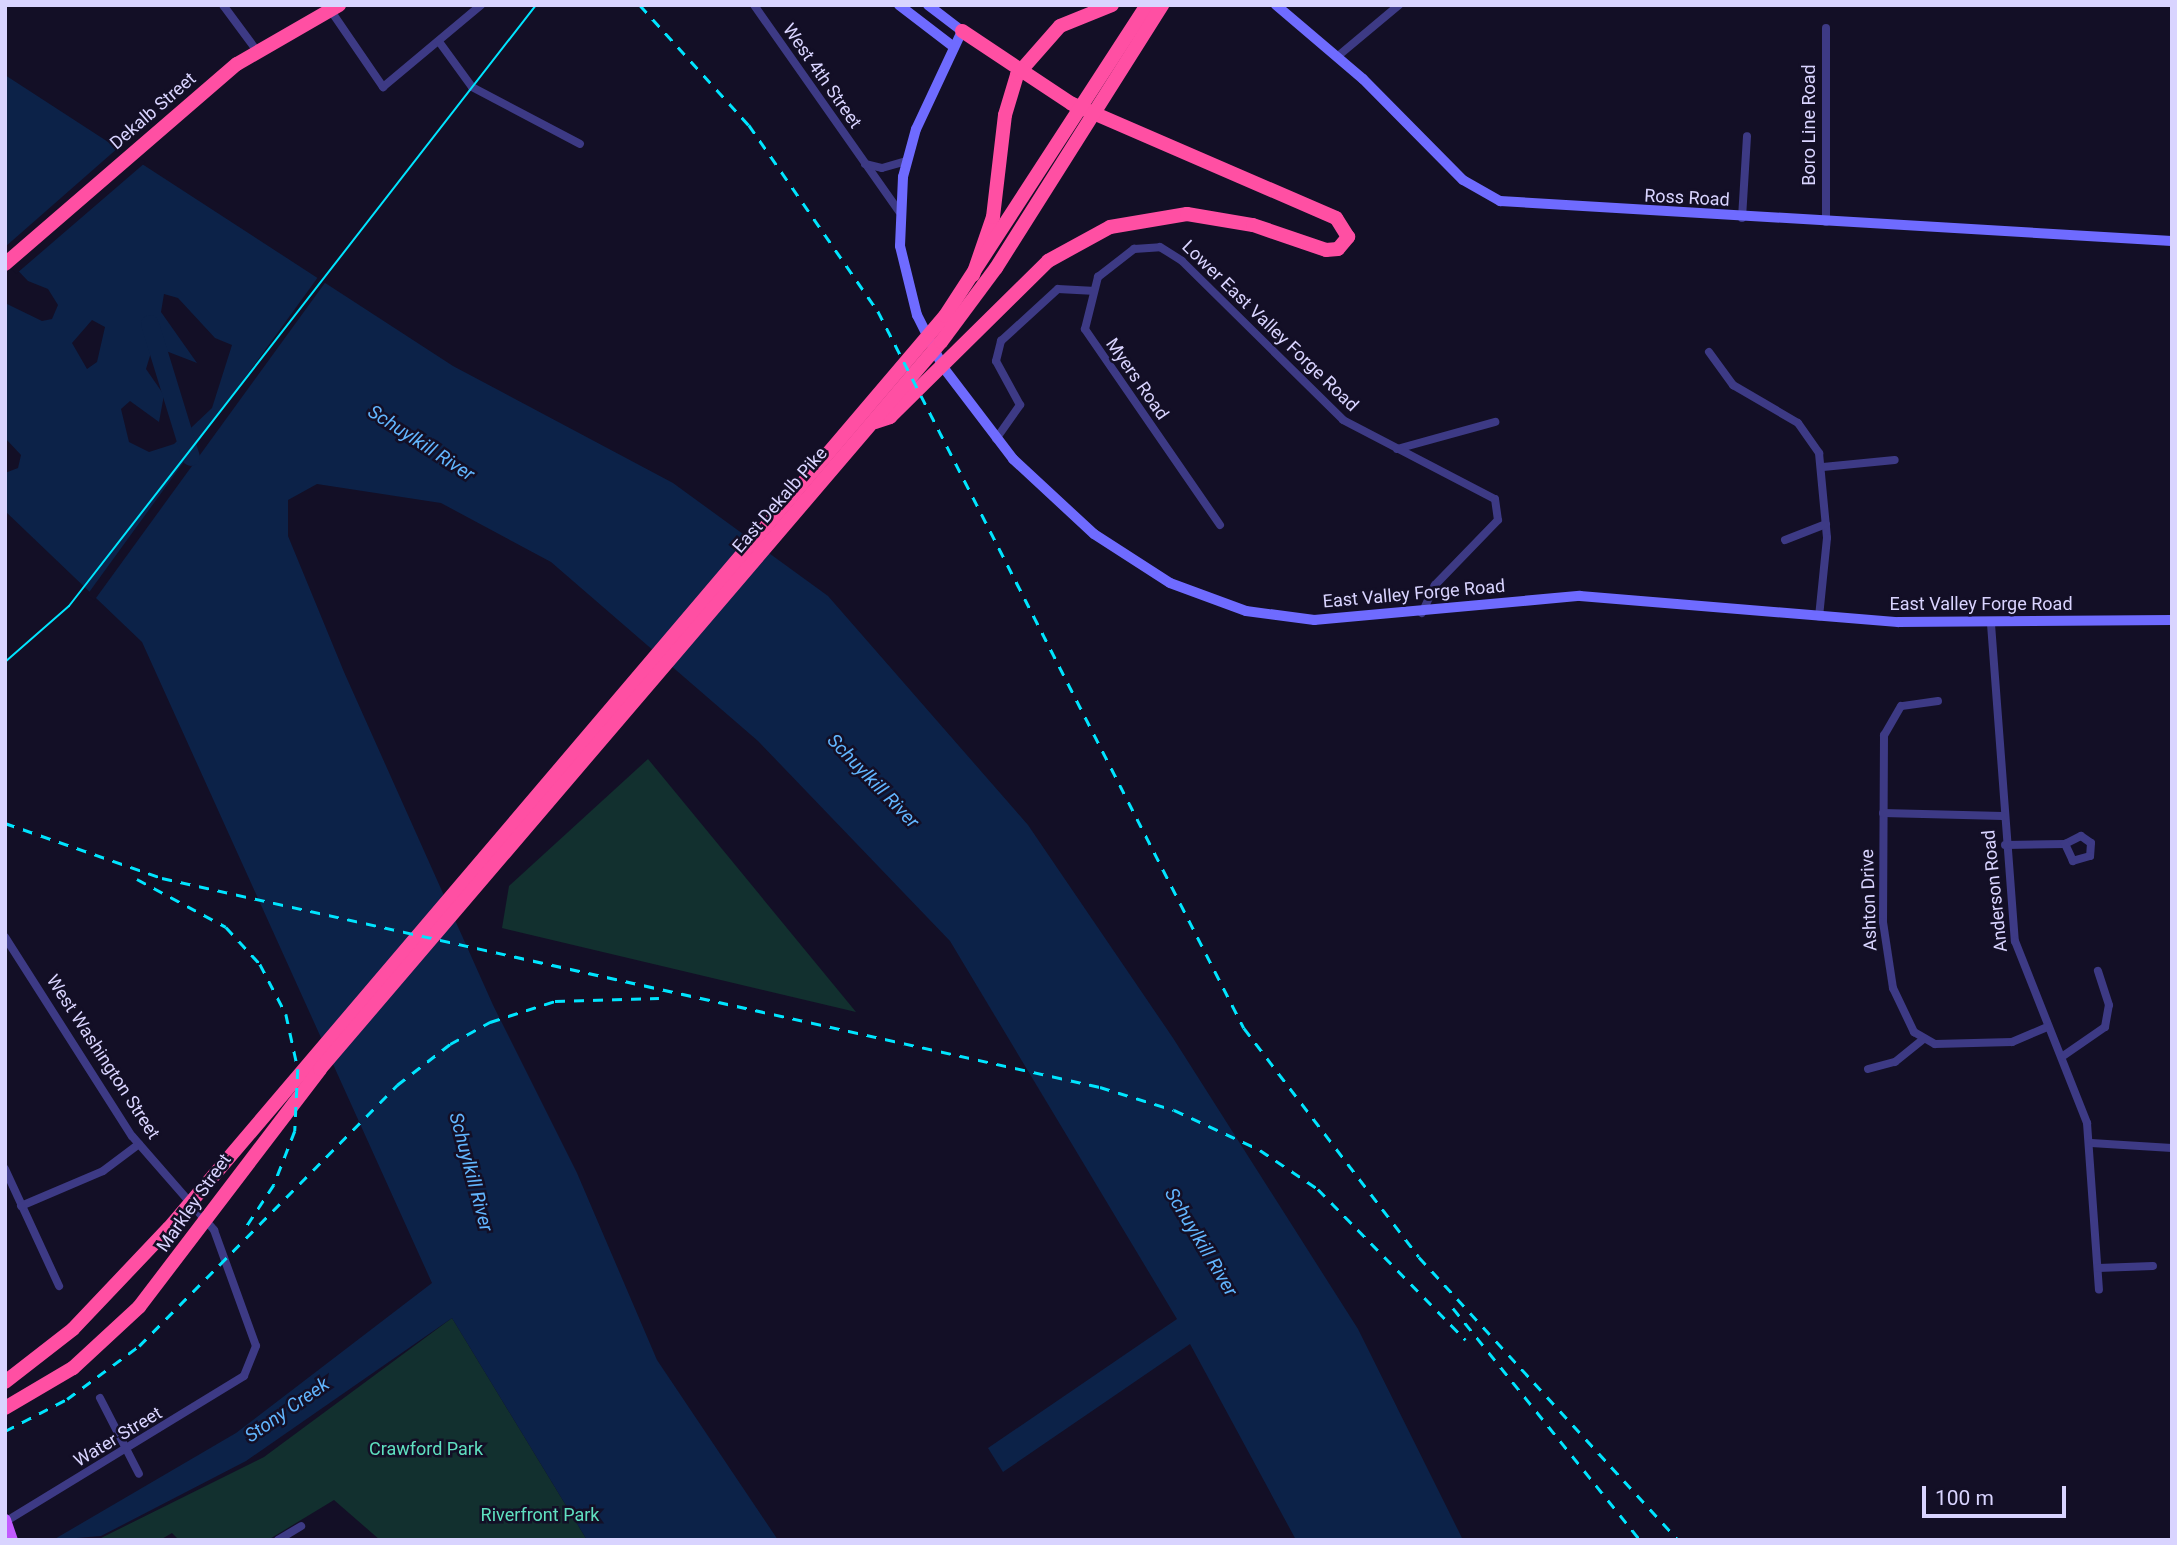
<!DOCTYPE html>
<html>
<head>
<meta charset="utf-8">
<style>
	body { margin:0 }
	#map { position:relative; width:2177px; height:1545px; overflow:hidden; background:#130f26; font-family:Roboto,sans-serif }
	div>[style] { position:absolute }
	.green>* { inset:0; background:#12302f }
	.water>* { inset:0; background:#0c2248 }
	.pier>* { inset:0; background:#130f26; transform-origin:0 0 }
	.river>* { height:18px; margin:-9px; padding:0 9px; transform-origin:9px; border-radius:9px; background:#0c2248 }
	.street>* { height:8px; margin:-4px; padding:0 4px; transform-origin:4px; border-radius:4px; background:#3d3a85 }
	.secondary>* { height:10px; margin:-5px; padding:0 5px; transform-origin:5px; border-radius:5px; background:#6f6bff }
	.primary>* { height:12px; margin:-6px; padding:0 6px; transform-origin:6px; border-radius:6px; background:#c25bff }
	.highway>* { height:14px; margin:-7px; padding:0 7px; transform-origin:7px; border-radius:7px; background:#ff4fa3 }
	.tram>* { height:2px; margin:-1px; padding:0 1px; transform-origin:1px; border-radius:1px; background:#00e5ff }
	.rail>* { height:2.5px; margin-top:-1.25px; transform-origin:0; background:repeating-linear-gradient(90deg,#00e5ff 0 10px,transparent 0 19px) }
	span { translate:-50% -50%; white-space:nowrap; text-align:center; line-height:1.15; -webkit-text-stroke:5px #130f26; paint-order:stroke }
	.street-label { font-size:18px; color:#d9d4ff }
	.park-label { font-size:18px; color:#5fe0c0 }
	.water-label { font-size:19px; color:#62b6ff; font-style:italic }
	.frame { position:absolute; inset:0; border:7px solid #d9d4ff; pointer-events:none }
	.scale { position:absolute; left:1922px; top:1486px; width:144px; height:32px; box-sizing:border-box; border:4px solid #d9d4ff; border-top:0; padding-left:9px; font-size:21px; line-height:24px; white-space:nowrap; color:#d9d4ff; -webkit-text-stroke:5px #130f26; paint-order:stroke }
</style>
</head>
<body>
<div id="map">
	<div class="green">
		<div style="clip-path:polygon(648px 759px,856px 1012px,502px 928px,509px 886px)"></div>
		<div style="clip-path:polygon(452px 1318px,587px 1540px,380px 1540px,334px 1500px,268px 1540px,179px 1540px,172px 1533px,160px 1540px,97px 1540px,264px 1457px)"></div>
	</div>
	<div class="water">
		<div style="clip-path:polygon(evenodd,5px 75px,453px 366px,673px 483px,828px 596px,1028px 825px,1173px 1038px,1358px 1329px,1463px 1540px,1296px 1540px,1190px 1344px,1003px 1472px,988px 1448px,1177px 1319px,950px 941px,758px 741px,551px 562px,441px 503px,317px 484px,288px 500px,288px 536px,344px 672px,493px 1005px,577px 1173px,657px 1360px,778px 1540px,587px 1540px,452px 1318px,246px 1461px,101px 1536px,53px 1540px,236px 1433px,432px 1283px,142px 642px,5px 511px,5px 473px,18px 468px,21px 455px,5px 438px,5px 303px,42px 321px,52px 319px,58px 305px,48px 289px,28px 281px,5px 257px,5px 75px,164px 294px,178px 298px,215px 338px,232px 345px,212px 408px,174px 444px,149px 452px,129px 442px,121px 409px,130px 401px,159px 422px,164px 395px,146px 369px,153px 346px,197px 363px,161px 312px,164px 294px,5px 75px,92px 320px,105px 327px,97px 362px,87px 369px,72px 343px,92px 320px)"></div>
	</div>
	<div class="pier">
		<div style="clip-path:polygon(119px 147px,146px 162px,16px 274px,5px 261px,5px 247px)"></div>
		<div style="left:321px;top:273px;width:9px;height:398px;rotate:36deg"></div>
	</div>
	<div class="river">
		<div style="left:150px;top:324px;width:139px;rotate:72.9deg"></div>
	</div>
	<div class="street">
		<div style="left:223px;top:5px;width:57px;rotate:53.5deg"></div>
		<div style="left:754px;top:5px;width:252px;rotate:54.9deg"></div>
		<div style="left:329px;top:8px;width:96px;rotate:55.6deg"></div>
		<div style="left:383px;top:87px;width:128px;rotate:-39.9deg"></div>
		<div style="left:440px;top:43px;width:54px;rotate:54deg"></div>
		<div style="left:472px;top:87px;width:122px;rotate:27.8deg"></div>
		<div style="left:1338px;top:56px;width:80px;rotate:-39.9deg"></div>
		<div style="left:865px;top:164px;width:17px;rotate:13deg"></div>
		<div style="left:882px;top:168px;width:25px;rotate:-16deg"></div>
		<div style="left:1742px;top:218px;width:82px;rotate:-86.5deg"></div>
		<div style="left:1826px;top:222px;width:194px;rotate:-90deg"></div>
		<div style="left:1709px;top:352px;width:41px;rotate:54deg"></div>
		<div style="left:1733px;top:385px;width:75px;rotate:30.3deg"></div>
		<div style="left:1798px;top:423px;width:37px;rotate:55deg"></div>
		<div style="left:1819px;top:453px;width:85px;rotate:84.6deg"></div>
		<div style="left:1827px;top:538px;width:79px;rotate:95.8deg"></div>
		<div style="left:996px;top:439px;width:42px;rotate:-54.8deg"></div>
		<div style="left:1020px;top:405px;width:50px;rotate:-118.6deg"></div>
		<div style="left:996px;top:361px;width:21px;rotate:-76deg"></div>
		<div style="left:1001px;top:341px;width:77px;rotate:-42.4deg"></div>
		<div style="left:1058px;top:289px;width:33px;rotate:3deg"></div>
		<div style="left:1397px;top:449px;width:102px;rotate:-15.4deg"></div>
		<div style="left:1823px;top:467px;width:72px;rotate:-5.6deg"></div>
		<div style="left:1220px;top:525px;width:238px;rotate:-124.6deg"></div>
		<div style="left:1085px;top:329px;width:54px;rotate:-76deg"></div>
		<div style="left:1098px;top:277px;width:46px;rotate:-37.9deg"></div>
		<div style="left:1134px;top:249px;width:26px;rotate:-4deg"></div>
		<div style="left:1160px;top:247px;width:26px;rotate:32deg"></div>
		<div style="left:1182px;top:261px;width:226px;rotate:44.6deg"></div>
		<div style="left:1343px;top:420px;width:171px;rotate:27.5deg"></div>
		<div style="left:1495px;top:499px;width:21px;rotate:82deg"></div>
		<div style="left:1498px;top:520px;width:91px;rotate:134.1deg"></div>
		<div style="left:1435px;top:585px;width:31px;rotate:115deg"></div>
		<div style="left:1785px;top:540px;width:44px;rotate:-21.3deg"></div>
		<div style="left:1991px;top:624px;width:318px;rotate:85.7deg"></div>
		<div style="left:2015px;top:941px;width:196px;rotate:68.4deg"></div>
		<div style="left:2087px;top:1123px;width:167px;rotate:85.9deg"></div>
		<div style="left:1938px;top:701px;width:37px;rotate:172deg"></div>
		<div style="left:1901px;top:706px;width:34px;rotate:120deg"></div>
		<div style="left:1884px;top:735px;width:187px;rotate:90.3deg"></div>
		<div style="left:1883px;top:922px;width:67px;rotate:81.4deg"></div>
		<div style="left:1893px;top:988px;width:49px;rotate:64.5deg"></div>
		<div style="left:1914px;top:1032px;width:24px;rotate:30deg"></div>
		<div style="left:1935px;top:1044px;width:77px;rotate:-1.5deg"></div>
		<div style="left:2012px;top:1042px;width:39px;rotate:-23deg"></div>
		<div style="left:1883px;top:813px;width:120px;rotate:1.4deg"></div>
		<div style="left:2005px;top:845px;width:60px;rotate:-1deg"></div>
		<div style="left:2065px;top:844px;width:18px;rotate:-27deg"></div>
		<div style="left:2081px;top:836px;width:12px;rotate:35deg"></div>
		<div style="left:2091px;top:843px;width:13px;rotate:94deg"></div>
		<div style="left:2090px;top:856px;width:18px;rotate:164deg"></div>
		<div style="left:2073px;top:861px;width:19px;rotate:-115deg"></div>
		<div style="left:5px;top:937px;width:236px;rotate:57.5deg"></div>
		<div style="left:132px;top:1136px;width:125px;rotate:48.9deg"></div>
		<div style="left:214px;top:1230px;width:123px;rotate:70.1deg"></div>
		<div style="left:256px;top:1346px;width:32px;rotate:112deg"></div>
		<div style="left:244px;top:1376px;width:279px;rotate:148.6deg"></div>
		<div style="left:2063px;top:1056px;width:51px;rotate:-34.6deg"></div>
		<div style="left:2105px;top:1027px;width:22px;rotate:-80deg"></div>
		<div style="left:2109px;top:1005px;width:36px;rotate:-108deg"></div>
		<div style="left:1868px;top:1069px;width:28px;rotate:-15deg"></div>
		<div style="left:1895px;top:1062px;width:36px;rotate:-39deg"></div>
		<div style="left:2091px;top:1143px;width:81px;rotate:3.5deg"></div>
		<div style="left:5px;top:1169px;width:129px;rotate:65.2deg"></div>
		<div style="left:21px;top:1206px;width:89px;rotate:-23.1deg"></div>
		<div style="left:103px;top:1171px;width:45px;rotate:-36.9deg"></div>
		<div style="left:2098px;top:1268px;width:55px;rotate:-2.1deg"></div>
		<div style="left:100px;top:1398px;width:85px;rotate:62.8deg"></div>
		<div style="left:278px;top:1540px;width:27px;rotate:-31deg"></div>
	</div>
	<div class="secondary">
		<div style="left:899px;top:5px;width:69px;rotate:37.4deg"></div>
		<div style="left:928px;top:5px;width:43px;rotate:37.4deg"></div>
		<div style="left:962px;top:31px;width:108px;rotate:115.1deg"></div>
		<div style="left:916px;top:129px;width:50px;rotate:105.2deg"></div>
		<div style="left:903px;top:177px;width:69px;rotate:92.5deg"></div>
		<div style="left:900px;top:246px;width:71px;rotate:76.2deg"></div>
		<div style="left:917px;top:315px;width:58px;rotate:63.4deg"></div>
		<div style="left:943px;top:367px;width:116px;rotate:52.7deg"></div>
		<div style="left:1013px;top:459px;width:110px;rotate:42.8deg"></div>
		<div style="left:1094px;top:534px;width:90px;rotate:32.8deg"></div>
		<div style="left:1170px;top:583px;width:81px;rotate:20.2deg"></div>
		<div style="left:1246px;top:611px;width:69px;rotate:7.5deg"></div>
		<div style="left:1314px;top:620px;width:267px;rotate:-5.2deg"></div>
		<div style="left:1580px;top:596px;width:319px;rotate:4.7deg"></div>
		<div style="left:1898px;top:622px;width:274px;rotate:-0.4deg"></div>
		<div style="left:1276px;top:5px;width:114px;rotate:40.4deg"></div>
		<div style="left:1363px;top:79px;width:142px;rotate:45.3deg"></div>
		<div style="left:1463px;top:180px;width:43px;rotate:29.6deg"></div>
		<div style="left:1500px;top:201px;width:673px;rotate:3.41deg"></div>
	</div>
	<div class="primary">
		<div style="left:5px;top:1520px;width:21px;rotate:71deg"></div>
	</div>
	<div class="highway">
		<div style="left:5px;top:264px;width:306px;rotate:-40.8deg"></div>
		<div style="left:237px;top:64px;width:118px;rotate:-30deg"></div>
		<div style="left:973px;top:275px;width:61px;rotate:-71deg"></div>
		<div style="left:993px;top:217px;width:103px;rotate:-83.3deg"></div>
		<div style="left:1005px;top:115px;width:42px;rotate:-73.3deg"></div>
		<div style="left:1017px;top:75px;width:65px;rotate:-48.7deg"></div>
		<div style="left:1060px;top:26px;width:56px;rotate:-22deg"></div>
		<div style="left:875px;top:422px;width:16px;rotate:-18deg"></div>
		<div style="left:890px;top:417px;width:222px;rotate:-44.6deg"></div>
		<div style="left:1048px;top:261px;width:71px;rotate:-28.7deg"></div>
		<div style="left:1110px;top:227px;width:78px;rotate:-9.6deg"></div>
		<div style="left:1187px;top:214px;width:67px;rotate:9.5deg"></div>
		<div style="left:1253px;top:225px;width:77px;rotate:18.9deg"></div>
		<div style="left:1326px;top:250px;width:12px;rotate:-5deg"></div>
		<div style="left:1338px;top:249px;width:16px;rotate:-50deg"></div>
		<div style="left:1348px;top:237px;width:22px;rotate:-122deg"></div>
		<div style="left:1336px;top:218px;width:288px;rotate:-156.6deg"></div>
		<div style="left:1072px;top:104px;width:132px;rotate:-146.4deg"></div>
		<div style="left:5px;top:1382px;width:86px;rotate:-37.9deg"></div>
		<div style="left:73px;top:1329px;width:139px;rotate:-46.5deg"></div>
		<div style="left:169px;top:1228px;width:1197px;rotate:-49.61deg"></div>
		<div style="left:945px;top:316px;width:371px;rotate:-57deg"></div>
		<div style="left:5px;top:1408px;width:79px;rotate:-30.5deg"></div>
		<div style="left:73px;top:1368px;width:90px;rotate:-42.7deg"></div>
		<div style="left:139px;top:1307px;width:299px;rotate:-52.7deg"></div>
		<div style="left:320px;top:1069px;width:956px;rotate:-49.5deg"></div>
		<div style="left:941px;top:342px;width:92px;rotate:-53.4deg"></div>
		<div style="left:996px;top:268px;width:311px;rotate:-57.7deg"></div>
	</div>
	<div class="tram">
		<div style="left:5px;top:662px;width:85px;rotate:-41.2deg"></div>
		<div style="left:69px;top:606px;width:761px;rotate:-52.15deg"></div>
	</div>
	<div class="rail">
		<div style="left:640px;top:5px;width:162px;rotate:47.8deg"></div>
		<div style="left:749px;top:125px;width:226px;rotate:55.3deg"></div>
		<div style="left:878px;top:311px;width:805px;rotate:62.96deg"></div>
		<div style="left:1244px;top:1028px;width:288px;rotate:52.6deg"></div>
		<div style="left:1419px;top:1257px;width:384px;rotate:47.5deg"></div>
		<div style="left:5px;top:823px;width:166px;rotate:19.3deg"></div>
		<div style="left:162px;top:878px;width:961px;rotate:12.56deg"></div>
		<div style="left:1100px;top:1087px;width:77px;rotate:17.3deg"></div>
		<div style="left:1174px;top:1110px;width:95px;rotate:24.9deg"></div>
		<div style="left:1260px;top:1150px;width:70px;rotate:33.9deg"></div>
		<div style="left:1318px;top:1189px;width:211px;rotate:45.6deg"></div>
		<div style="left:137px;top:879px;width:101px;rotate:28.3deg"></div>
		<div style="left:226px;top:927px;width:50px;rotate:47.4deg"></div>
		<div style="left:260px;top:964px;width:56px;rotate:62.5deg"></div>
		<div style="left:286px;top:1014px;width:56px;rotate:77.7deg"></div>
		<div style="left:298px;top:1069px;width:62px;rotate:92.8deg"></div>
		<div style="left:295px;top:1131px;width:58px;rotate:111.3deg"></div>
		<div style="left:274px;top:1185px;width:49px;rotate:123.4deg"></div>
		<div style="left:1453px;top:1308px;width:298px;rotate:51.1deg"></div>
		<div style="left:5px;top:1431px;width:70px;rotate:-27.3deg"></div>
		<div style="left:67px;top:1399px;width:89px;rotate:-36.4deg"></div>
		<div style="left:139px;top:1346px;width:367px;rotate:-45.3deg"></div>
		<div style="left:397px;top:1085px;width:67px;rotate:-37.7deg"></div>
		<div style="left:450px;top:1044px;width:46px;rotate:-28.8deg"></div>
		<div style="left:490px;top:1022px;width:68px;rotate:-17.9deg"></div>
		<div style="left:555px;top:1001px;width:104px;rotate:-1.7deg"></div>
	</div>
	<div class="street-label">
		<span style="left:822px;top:76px;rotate:55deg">West 4th Street</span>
		<span style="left:153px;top:111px;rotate:-41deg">Dekalb Street</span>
		<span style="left:1809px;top:125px;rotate:-90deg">Boro Line Road</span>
		<span style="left:1687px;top:198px;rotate:3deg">Ross Road</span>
		<span style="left:1270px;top:326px;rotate:44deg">Lower East Valley Forge Road</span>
		<span style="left:1137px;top:379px;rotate:55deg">Myers Road</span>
		<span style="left:780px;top:500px;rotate:-49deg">East Dekalb Pike</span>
		<span style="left:1414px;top:594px;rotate:-5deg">East Valley Forge Road</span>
		<span style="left:1981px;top:604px">East Valley Forge Road</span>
		<span style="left:1995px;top:891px;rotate:-96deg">Anderson Road</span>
		<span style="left:1869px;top:900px;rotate:-92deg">Ashton Drive</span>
		<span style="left:103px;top:1057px;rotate:57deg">West Washington Street</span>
		<span style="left:194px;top:1203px;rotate:-55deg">Markley Street</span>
		<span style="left:118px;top:1437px;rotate:-31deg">Water Street</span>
	</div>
	<div class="park-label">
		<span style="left:426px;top:1449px">Crawford Park</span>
		<span style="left:540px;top:1515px">Riverfront Park</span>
	</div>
	<div class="water-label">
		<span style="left:421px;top:443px;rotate:33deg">Schuylkill River</span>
		<span style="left:873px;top:781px;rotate:46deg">Schuylkill River</span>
		<span style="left:471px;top:1172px;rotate:75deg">Schuylkill River</span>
		<span style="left:1201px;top:1242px;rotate:59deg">Schuylkill River</span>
		<span style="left:287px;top:1410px;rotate:-35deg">Stony Creek</span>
	</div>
	<div class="frame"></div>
	<div class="scale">100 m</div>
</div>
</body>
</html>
